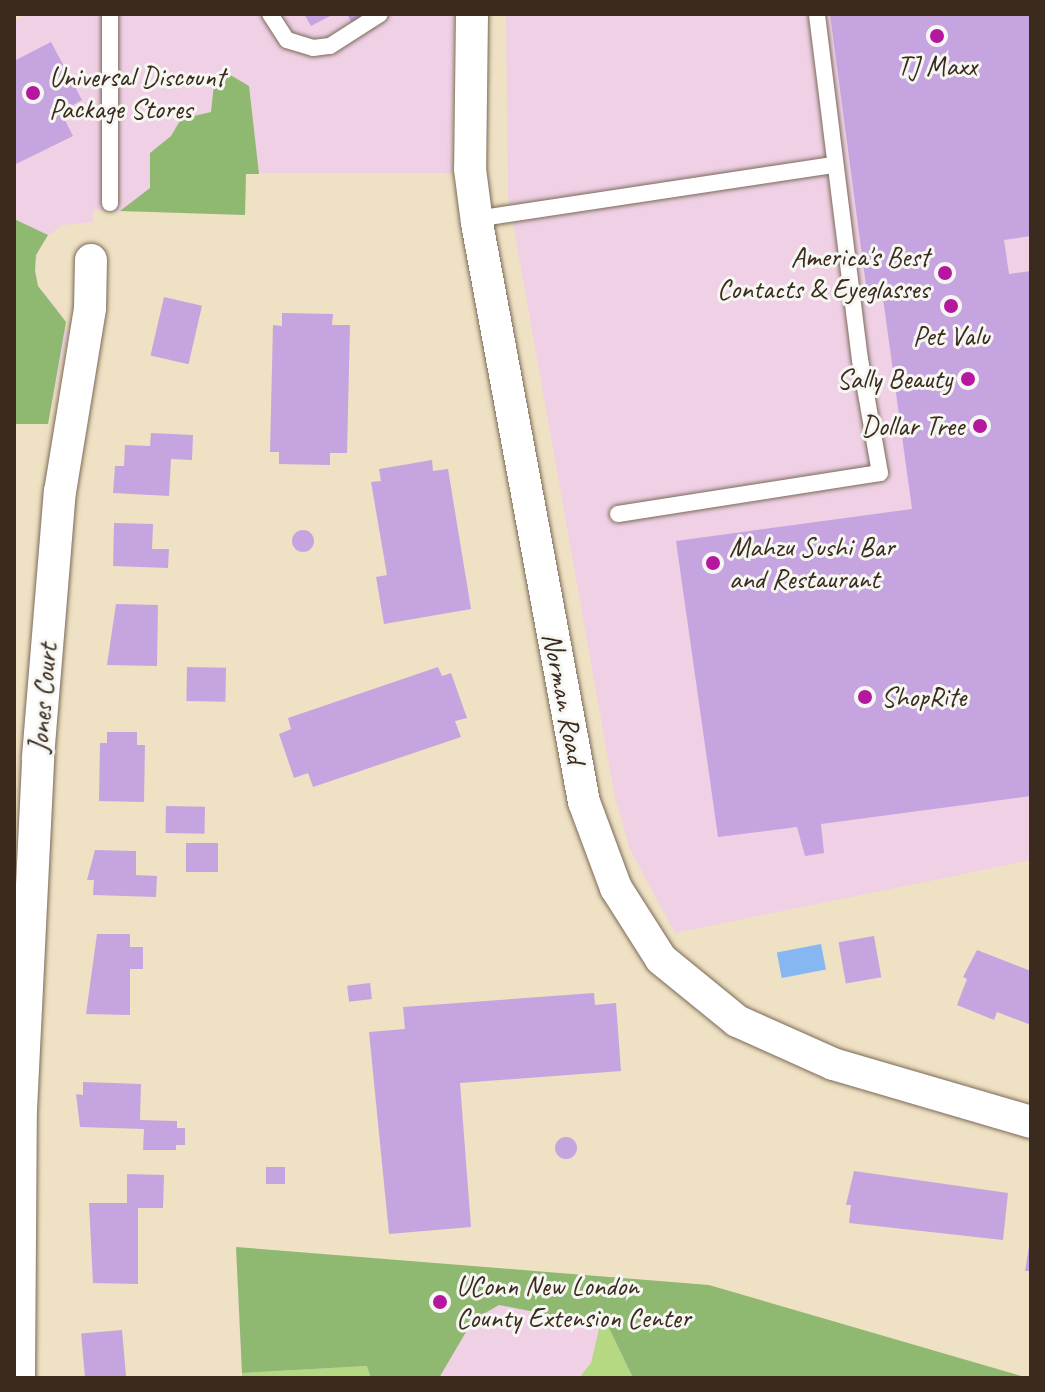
<!DOCTYPE html>
<html>
<head>
<meta charset="utf-8">
<style>
	body { margin:0 }
	#map { position:relative; width:1045px; height:1392px; overflow:hidden; background:#efe1c3; font-family:Caveat,sans-serif }
	div>[style] { position:absolute }
	.built>* { inset:0; background:#f0d0e5 }
	.green>* { inset:0; background:#b4d982 }
	.forest>* { inset:0; background:#8fb970 }
	.water>* { inset:0; background:#87b7f2; transform-origin:0 0 }
	.building>* { inset:0; background:#c6a4e0; transform-origin:0 0 }
	.round { border-radius:50% }
	.roads { filter:drop-shadow(0 0 2px #7a6a58) drop-shadow(0 0 2px #7a6a58) }
	.lane>* { height:16px; margin:-8px; padding:0 8px; transform-origin:8px; border-radius:8px; background:#fff }
	.street>* { height:32px; margin:-16px; padding:0 16px; transform-origin:16px; border-radius:16px; background:#fff }
	.dots>* { width:22px; height:22px; translate:-50% -50%; box-sizing:border-box; border:4px solid #f6f6f2; border-radius:50% }
	span { translate:-50% -50%; white-space:nowrap; text-align:center; line-height:1.15; -webkit-text-stroke:6px #f6f6f2; paint-order:stroke }
	.poi-label { font-size:28px; color:#3b2a1e }
	.left { translate:0 -50%; text-align:left }
	.right { translate:-100% -50%; text-align:right }
	.street-label { font-size:28px; color:#3b2a1e }
	.frame { position:absolute; inset:0; border:16px solid #3b2a1e; pointer-events:none }
</style>
</head>
<body>
<div id="map">
	<div class="built">
		<div style="clip-path:polygon(27px 14px,454px 14px,452px 173px,246px 173px,245px 215px,94px 210px,93px 222px,62px 225px,43px 240px,35px 263px,38px 286px,61px 313px,67px 333px,48px 424px,14px 424px,14px 21px)"></div>
		<div style="clip-path:polygon(506px 14px,1031px 14px,1031px 860px,675px 933px,630px 849px,615px 798px,508px 195px)"></div>
		<div style="clip-path:polygon(236px 1247px,641px 1280px,664px 1378px,242px 1378px)"></div>
	</div>
	<div class="green">
		<div style="clip-path:polygon(600px 1325px,608px 1326px,633px 1378px,579px 1378px,591px 1363px)"></div>
		<div style="clip-path:polygon(368px 1366px,371px 1378px,242px 1378px,242px 1373px)"></div>
	</div>
	<div class="forest">
		<div style="clip-path:polygon(227px 73px,249px 86px,259px 174px,246px 174px,245px 215px,120px 211px,150px 188px,150px 153px,171px 136px,181px 119px,211px 112px,214px 84px)"></div>
		<div style="clip-path:polygon(14px 219px,48px 235px,36px 255px,35px 271px,38px 286px,66px 322px,48px 424px,14px 424px)"></div>
		<div style="clip-path:polygon(236px 1247px,709px 1285px,1028px 1378px,633px 1378px,608px 1326px,499px 1305px,473px 1320px,439px 1378px,371px 1378px,367px 1366px,242px 1373px)"></div>
	</div>
	<div class="water">
		<div style="left:821px;top:944px;width:26px;height:45px;rotate:79deg"></div>
	</div>
	<div class="building">
		<div style="clip-path:polygon(304px 14px,334px 14px,311px 26px)"></div>
		<div style="clip-path:polygon(347px 14px,368px 14px,375px 28px,359px 36px)"></div>
		<div style="clip-path:polygon(830px 14px,1031px 14px,1031px 236px,1004px 240px,1009px 274px,1031px 271px,1031px 796px,821px 824px,824px 853px,805px 856px,797px 827px,718px 837px,676px 541px,912px 509px,882px 291px,867px 293px)"></div>
		<div style="clip-path:polygon(51px 42px,82px 100px,61px 112px,73px 136px,14px 165px,14px 61px)"></div>
		<div style="left:164px;top:297px;width:39px;height:60px;rotate:13deg"></div>
		<div style="clip-path:polygon(282px 313px,333px 314px,332px 325px,350px 325px,347px 453px,330px 453px,330px 465px,279px 464px,279px 452px,270px 452px,273px 325px,282px 326px)"></div>
		<div style="clip-path:polygon(151px 433px,193px 435px,192px 460px,171px 459px,169px 496px,113px 493px,115px 466px,124px 466px,125px 445px,150px 446px)"></div>
		<div style="clip-path:polygon(432px 460px,433px 471px,448px 469px,471px 609px,384px 624px,376px 577px,387px 575px,371px 482px,381px 481px,379px 469px)"></div>
		<div style="clip-path:polygon(114px 523px,153px 524px,152px 549px,169px 549px,168px 568px,113px 566px)"></div>
		<div class="round" style="left:292px;top:530px;width:22px;height:22px"></div>
		<div style="clip-path:polygon(116px 604px,158px 605px,157px 666px,107px 665px)"></div>
		<div style="left:187px;top:667px;width:39px;height:34px;rotate:1deg"></div>
		<div style="clip-path:polygon(438px 667px,442px 676px,451px 673px,467px 718px,455px 721px,461px 737px,313px 787px,308px 773px,294px 778px,279px 734px,291px 729px,288px 718px)"></div>
		<div style="clip-path:polygon(107px 732px,137px 732px,137px 745px,145px 745px,144px 802px,99px 801px,100px 743px,107px 743px)"></div>
		<div style="left:166px;top:806px;width:39px;height:27px;rotate:1deg"></div>
		<div style="left:186px;top:843px;width:32px;height:29px"></div>
		<div style="clip-path:polygon(95px 850px,136px 851px,136px 875px,157px 876px,156px 897px,93px 895px,94px 880px,87px 880px)"></div>
		<div style="clip-path:polygon(97px 934px,130px 934px,130px 947px,143px 947px,143px 969px,130px 969px,130px 1015px,86px 1014px)"></div>
		<div style="left:874px;top:936px;width:42px;height:36px;rotate:80deg"></div>
		<div style="clip-path:polygon(977px 950px,1031px 971px,1031px 1025px,997px 1012px,994px 1020px,957px 1005px,967px 979px,963px 977px)"></div>
		<div style="left:370px;top:983px;width:16px;height:23px;rotate:83deg"></div>
		<div style="clip-path:polygon(594px 993px,595px 1005px,616px 1003px,621px 1071px,460px 1083px,471px 1227px,389px 1234px,369px 1032px,405px 1029px,403px 1007px)"></div>
		<div style="clip-path:polygon(83px 1082px,141px 1084px,140px 1120px,177px 1121px,177px 1128px,185px 1128px,185px 1145px,176px 1145px,176px 1150px,143px 1150px,144px 1129px,80px 1127px,76px 1094px,83px 1095px)"></div>
		<div class="round" style="left:555px;top:1137px;width:22px;height:22px"></div>
		<div style="left:266px;top:1167px;width:19px;height:17px"></div>
		<div style="clip-path:polygon(854px 1171px,1008px 1193px,1003px 1240px,849px 1223px,851px 1205px,846px 1205px)"></div>
		<div style="clip-path:polygon(127px 1174px,164px 1175px,163px 1208px,138px 1208px,138px 1284px,93px 1283px,89px 1203px,127px 1203px)"></div>
		<div style="clip-path:polygon(1029px 1247px,1031px 1247px,1031px 1271px,1025px 1271px)"></div>
		<div style="left:122px;top:1330px;width:48px;height:41px;rotate:85deg"></div>
	</div>
	<div class="roads">
		<div class="lane">
			<div style="left:270px;top:14px;width:31px;rotate:57deg"></div>
			<div style="left:287px;top:40px;width:27px;rotate:17deg"></div>
			<div style="left:313px;top:48px;width:17px;rotate:-7deg"></div>
			<div style="left:330px;top:46px;width:59px;rotate:-32.6deg"></div>
			<div style="left:110px;top:203px;width:189px;rotate:-90deg"></div>
			<div style="left:476px;top:219px;width:363px;rotate:-8.6deg"></div>
			<div style="left:618px;top:514px;width:265px;rotate:-8.9deg"></div>
			<div style="left:880px;top:473px;width:115px;rotate:-100deg"></div>
			<div style="left:860px;top:360px;width:349px;rotate:-97.1deg"></div>
		</div>
		<div class="street">
			<div style="left:472px;top:14px;width:155px;rotate:90.7deg"></div>
			<div style="left:470px;top:169px;width:54px;rotate:82.6deg"></div>
			<div style="left:477px;top:223px;width:589px;rotate:79.53deg"></div>
			<div style="left:584px;top:802px;width:92px;rotate:69.6deg"></div>
			<div style="left:616px;top:888px;width:84px;rotate:57.6deg"></div>
			<div style="left:661px;top:959px;width:98px;rotate:39.2deg"></div>
			<div style="left:737px;top:1021px;width:105px;rotate:24.1deg"></div>
			<div style="left:833px;top:1064px;width:206px;rotate:16.3deg"></div>
			<div style="left:19px;top:1378px;width:268px;rotate:-89.6deg"></div>
			<div style="left:21px;top:1110px;width:353px;rotate:-87.2deg"></div>
			<div style="left:38px;top:757px;width:266px;rotate:-85.3deg"></div>
			<div style="left:60px;top:492px;width:186px;rotate:-80.7deg"></div>
			<div style="left:90px;top:308px;width:48px;rotate:-88.8deg"></div>
		</div>
	</div>
	<div class="dots">
		<div style="left:937px;top:36px;background:#b5179e"></div>
		<div style="left:33px;top:93px;background:#b5179e"></div>
		<div style="left:945px;top:273px;background:#b5179e"></div>
		<div style="left:951px;top:306px;background:#b5179e"></div>
		<div style="left:968px;top:379px;background:#b5179e"></div>
		<div style="left:980px;top:426px;background:#b5179e"></div>
		<div style="left:713px;top:563px;background:#b5179e"></div>
		<div style="left:865px;top:697px;background:#b5179e"></div>
		<div style="left:440px;top:1302px;background:#b5179e"></div>
	</div>
	<div class="poi-label">
		<span style="left:937px;top:66px">TJ Maxx</span>
		<span class="left" style="left:49px;top:93px">Universal Discount<br>Package Stores</span>
		<span class="right" style="left:929px;top:273px">America's Best<br>Contacts &amp; Eyeglasses</span>
		<span style="left:951px;top:336px">Pet Valu</span>
		<span class="right" style="left:952px;top:379px">Sally Beauty</span>
		<span class="right" style="left:964px;top:426px">Dollar Tree</span>
		<span class="left" style="left:729px;top:563px">Mahzu Sushi Bar<br>and Restaurant</span>
		<span class="left" style="left:881px;top:697px">ShopRite</span>
		<span class="left" style="left:456px;top:1302px">UConn New London<br>County Extension Center</span>
	</div>
	<div class="street-label">
		<span style="left:43px;top:698px;rotate:-85deg">Jones Court</span>
		<span style="left:564px;top:698px;rotate:79deg">Norman Road</span>
	</div>
	<div class="frame"></div>
</div>
</body>
</html>
